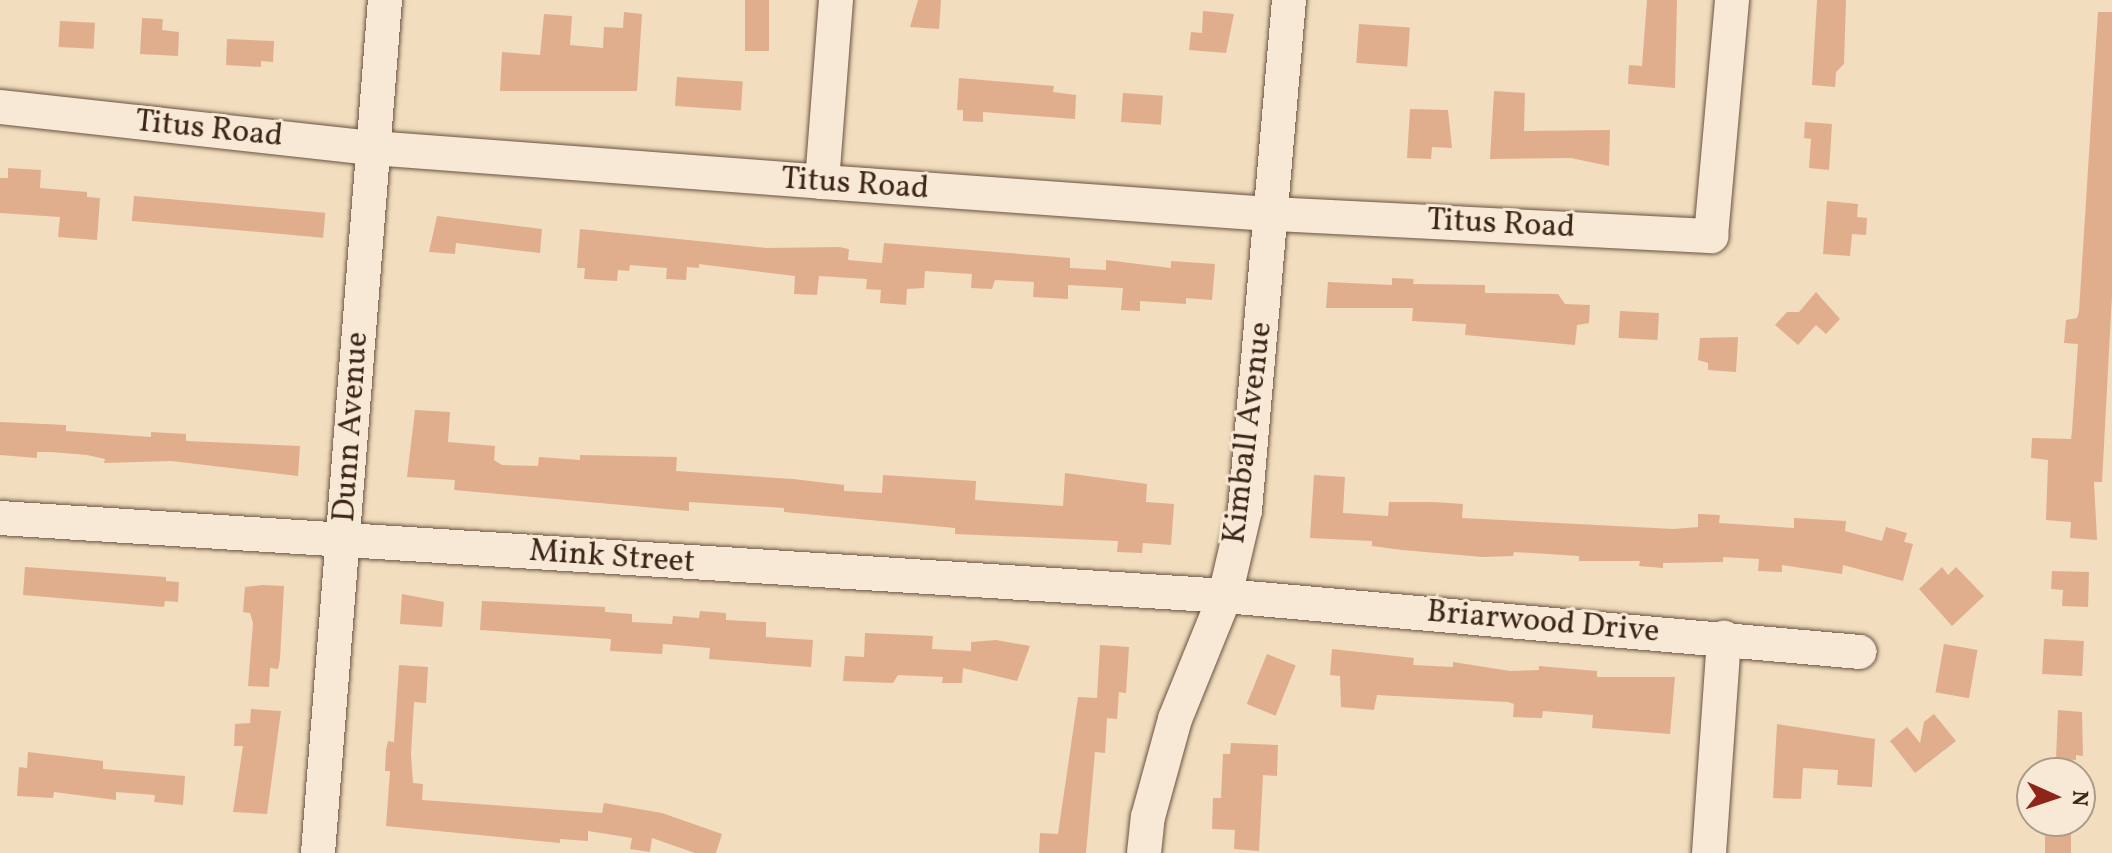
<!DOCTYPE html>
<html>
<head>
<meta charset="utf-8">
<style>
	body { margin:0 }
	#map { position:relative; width:2112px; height:853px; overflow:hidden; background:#f2ddbe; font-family:Vollkorn,serif }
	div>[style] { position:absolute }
	.building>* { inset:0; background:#e0ae8d; transform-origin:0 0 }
	.roads { filter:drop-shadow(0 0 2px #6a5341) drop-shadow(0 0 2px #6a5341) }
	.minor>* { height:34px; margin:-17px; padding:0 17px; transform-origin:17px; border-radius:17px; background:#f7e9d5 }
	span { translate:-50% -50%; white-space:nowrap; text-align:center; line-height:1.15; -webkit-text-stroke:6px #f7e9d5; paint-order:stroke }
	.street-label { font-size:32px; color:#3d2517 }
	.north { position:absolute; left:2016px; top:757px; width:80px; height:80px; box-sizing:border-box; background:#f7e9d5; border:2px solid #ad9b89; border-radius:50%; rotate:93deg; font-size:22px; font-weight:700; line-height:32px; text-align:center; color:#3d2517 }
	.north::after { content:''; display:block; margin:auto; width:28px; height:36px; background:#8f2418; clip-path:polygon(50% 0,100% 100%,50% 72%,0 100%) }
</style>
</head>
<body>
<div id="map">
	<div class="building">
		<div style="left:745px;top:0;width:24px;height:51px"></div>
		<div style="clip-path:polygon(918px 0,941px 0,939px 29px,910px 27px)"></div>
		<div style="clip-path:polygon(1647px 0,1677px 0,1675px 88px,1628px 84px,1629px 65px,1642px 66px)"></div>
		<div style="clip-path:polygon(1817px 0,1846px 0,1844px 64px,1836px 72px,1835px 87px,1812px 85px)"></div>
		<div style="clip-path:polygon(1203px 11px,1234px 14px,1226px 53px,1189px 50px,1191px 32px,1202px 33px)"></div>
		<div style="clip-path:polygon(624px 12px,642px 14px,637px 91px,500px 91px,502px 52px,540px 55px,544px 14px,572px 16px,570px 45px,603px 48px,604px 27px,623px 28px)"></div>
		<div style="clip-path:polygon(2098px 12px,2112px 12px,2112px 295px,2102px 482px,2094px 482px,2097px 540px,2070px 538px,2071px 522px,2046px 520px,2048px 460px,2031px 458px,2032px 438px,2071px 439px,2072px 431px,2078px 344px,2064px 343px,2066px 320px,2077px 318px,2079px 311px)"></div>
		<div style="clip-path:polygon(142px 18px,163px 19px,162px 30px,179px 32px,178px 56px,140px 54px)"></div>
		<div style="left:60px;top:21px;width:35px;height:26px;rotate:3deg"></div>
		<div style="left:1359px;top:24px;width:51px;height:39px;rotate:4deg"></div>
		<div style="clip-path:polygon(227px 39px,274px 41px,273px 62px,261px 61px,261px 67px,226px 65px)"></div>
		<div style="left:677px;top:77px;width:66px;height:29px;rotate:4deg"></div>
		<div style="clip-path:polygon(959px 78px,1054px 86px,1053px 92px,1076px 95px,1075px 119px,983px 112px,983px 122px,963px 121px,963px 110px,957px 110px)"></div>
		<div style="clip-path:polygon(1494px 91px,1525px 93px,1524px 131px,1610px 130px,1609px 166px,1571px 158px,1490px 159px)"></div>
		<div style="left:1123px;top:93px;width:40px;height:29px;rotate:4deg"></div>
		<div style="clip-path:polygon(1410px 109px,1448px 110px,1452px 148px,1432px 147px,1431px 159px,1407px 158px)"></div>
		<div style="clip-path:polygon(1805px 122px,1832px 124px,1829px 170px,1809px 168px,1811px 139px,1804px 138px)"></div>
		<div style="clip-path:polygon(8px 168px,41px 170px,40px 188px,87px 192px,87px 197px,100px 198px,97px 240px,58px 237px,60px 217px,0 213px,0 178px,8px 178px)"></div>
		<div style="left:134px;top:196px;width:192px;height:25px;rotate:5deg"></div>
		<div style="clip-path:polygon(1827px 201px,1858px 204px,1857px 217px,1867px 218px,1866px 235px,1852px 234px,1850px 256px,1823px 254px)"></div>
		<div style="clip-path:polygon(437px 216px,542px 229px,540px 253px,456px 243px,455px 254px,429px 252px)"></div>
		<div style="clip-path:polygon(580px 229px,766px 248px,839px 247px,849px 249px,848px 260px,882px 263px,884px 243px,1070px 258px,1070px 268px,1106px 270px,1106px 260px,1171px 268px,1171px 261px,1215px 264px,1212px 300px,1186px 298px,1186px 304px,1140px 301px,1140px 311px,1121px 310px,1123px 288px,1068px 285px,1068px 299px,1033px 297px,1034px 282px,995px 280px,992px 289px,971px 288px,972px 274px,925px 271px,924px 288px,907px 289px,906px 305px,880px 303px,881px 290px,866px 289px,867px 279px,819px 276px,817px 295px,794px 294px,795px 276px,699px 264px,699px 268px,687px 267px,686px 280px,666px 279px,667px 268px,630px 265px,629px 271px,618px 270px,617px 281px,584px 279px,585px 268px,577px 268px)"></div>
		<div style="clip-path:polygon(1392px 278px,1414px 279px,1413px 284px,1485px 285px,1485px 293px,1558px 294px,1565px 304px,1590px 305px,1589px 323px,1577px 325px,1575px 345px,1465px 335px,1466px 324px,1412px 321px,1413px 308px,1326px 308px,1328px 282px,1392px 285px)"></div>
		<div style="clip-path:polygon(1816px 292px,1840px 319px,1826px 334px,1816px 325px,1798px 345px,1775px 325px,1787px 312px,1799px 312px)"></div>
		<div style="left:1620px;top:311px;width:39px;height:27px;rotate:3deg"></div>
		<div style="clip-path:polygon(1738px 337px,1736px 372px,1708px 370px,1708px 363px,1698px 360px,1700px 338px)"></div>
		<div style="clip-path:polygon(415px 410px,450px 412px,448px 442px,495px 446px,494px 460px,502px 465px,538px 466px,539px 457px,580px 460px,580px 455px,677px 457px,676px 471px,793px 479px,844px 485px,844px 491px,882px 493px,883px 475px,976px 481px,975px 500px,1063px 506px,1065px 473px,1147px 484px,1146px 502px,1174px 504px,1171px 545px,1143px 543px,1142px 553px,1117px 552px,1118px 541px,955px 534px,955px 528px,784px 512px,784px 508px,689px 502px,689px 511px,454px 490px,455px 480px,407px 477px)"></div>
		<div style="clip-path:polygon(0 422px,66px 425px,66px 431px,151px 437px,151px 432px,186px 434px,186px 441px,300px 446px,298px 476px,171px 461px,104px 463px,105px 459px,87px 455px,51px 452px,37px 452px,37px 458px,0 455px)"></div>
		<div style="clip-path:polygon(1314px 475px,1345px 477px,1343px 513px,1388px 516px,1389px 502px,1433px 502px,1463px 504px,1462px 518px,1674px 529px,1698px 527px,1698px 514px,1720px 515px,1719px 523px,1794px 528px,1794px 518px,1846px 521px,1845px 531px,1882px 541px,1886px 527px,1907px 533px,1904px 542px,1913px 544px,1903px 581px,1843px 565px,1842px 574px,1782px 565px,1782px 572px,1758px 571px,1759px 559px,1723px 557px,1723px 562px,1663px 563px,1663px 568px,1639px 566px,1640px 561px,1579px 561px,1579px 556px,1514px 552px,1513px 556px,1483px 557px,1402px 550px,1372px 546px,1372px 541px,1310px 538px)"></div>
		<div style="clip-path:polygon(25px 567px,166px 577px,166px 581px,179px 582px,178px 602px,165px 601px,164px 607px,23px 595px)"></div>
		<div style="clip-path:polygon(1942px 567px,1948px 575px,1956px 567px,1984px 596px,1952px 626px,1919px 589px)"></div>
		<div style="clip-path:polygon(2052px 571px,2089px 572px,2088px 607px,2062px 606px,2063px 590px,2051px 589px)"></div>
		<div style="clip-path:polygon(262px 585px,284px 586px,280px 659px,278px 669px,270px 668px,269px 687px,248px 686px,253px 623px,250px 613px,243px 612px,245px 587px)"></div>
		<div style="clip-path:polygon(402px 594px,444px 602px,442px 627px,400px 624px)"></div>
		<div style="clip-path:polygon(482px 601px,605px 607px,605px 612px,632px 614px,632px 622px,672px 624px,673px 616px,699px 618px,700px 611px,726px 613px,726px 620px,766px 622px,766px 637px,813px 640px,811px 667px,709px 659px,710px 648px,663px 644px,662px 654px,610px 651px,611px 639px,480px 630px)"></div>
		<div style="clip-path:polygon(865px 633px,933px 636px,932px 649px,971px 651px,971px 642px,996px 640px,1030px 646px,1017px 681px,963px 668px,962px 683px,942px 683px,943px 677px,898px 675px,893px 683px,843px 681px,845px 656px,864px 657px)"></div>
		<div style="left:2044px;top:639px;width:40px;height:35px;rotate:3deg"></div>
		<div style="left:1944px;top:644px;width:34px;height:49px;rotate:10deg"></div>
		<div style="clip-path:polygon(1100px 645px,1129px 647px,1126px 693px,1119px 692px,1117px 719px,1107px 718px,1105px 753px,1095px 752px,1086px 853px,1039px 853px,1040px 833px,1058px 834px,1078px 697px,1097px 698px)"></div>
		<div style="clip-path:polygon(1332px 649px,1414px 658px,1413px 665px,1453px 667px,1453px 662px,1510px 671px,1539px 670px,1539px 666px,1597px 671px,1597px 677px,1675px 677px,1670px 734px,1592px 728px,1593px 715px,1543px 711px,1542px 718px,1513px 717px,1514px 704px,1508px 702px,1377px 695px,1374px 710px,1341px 707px,1340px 676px,1330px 675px)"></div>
		<div style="left:1267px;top:654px;width:31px;height:54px;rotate:22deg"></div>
		<div style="clip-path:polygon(399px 665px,428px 667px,426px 703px,414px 702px,411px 754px,413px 783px,423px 784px,422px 800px,602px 813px,604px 803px,662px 813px,722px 834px,716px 853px,695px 853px,652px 838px,650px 852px,630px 849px,632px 838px,588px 831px,588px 841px,560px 839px,560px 843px,386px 826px,390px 771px,385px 771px,386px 750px,388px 741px,394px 742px)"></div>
		<div style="clip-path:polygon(251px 709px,281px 711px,267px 814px,233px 812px,243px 746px,234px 746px,235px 724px,250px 723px)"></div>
		<div style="clip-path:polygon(2058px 710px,2082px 712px,2083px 756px,2076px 755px,2076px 760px,2056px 759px)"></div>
		<div style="clip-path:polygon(1934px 714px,1956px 741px,1915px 773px,1890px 741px,1907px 727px,1920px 743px,1924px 722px)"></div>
		<div style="clip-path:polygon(1777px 724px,1875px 739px,1872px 787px,1837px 785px,1838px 770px,1803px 768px,1801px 799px,1773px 798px)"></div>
		<div style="clip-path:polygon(1231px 743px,1278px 745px,1277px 776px,1263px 775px,1259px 851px,1234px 849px,1235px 830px,1212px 829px,1213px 798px,1221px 798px,1223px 754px,1230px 754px)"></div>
		<div style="clip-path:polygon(28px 752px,103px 761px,103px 769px,185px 776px,183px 805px,154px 802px,155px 795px,116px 792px,116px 800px,54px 792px,53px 798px,17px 796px,19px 767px,27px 768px)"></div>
		<div style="left:2045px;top:821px;width:26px;height:32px"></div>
	</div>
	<div class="roads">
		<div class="minor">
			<div style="left:0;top:107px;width:375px;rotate:6.3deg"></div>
			<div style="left:373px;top:148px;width:450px;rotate:4.3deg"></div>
			<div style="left:822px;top:182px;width:452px;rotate:4.1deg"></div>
			<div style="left:1273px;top:214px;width:439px;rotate:2.9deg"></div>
			<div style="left:1711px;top:236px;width:237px;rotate:-84.9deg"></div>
			<div style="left:822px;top:182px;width:183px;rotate:-85.6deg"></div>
			<div style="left:0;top:518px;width:1227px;rotate:3.64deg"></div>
			<div style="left:1225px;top:596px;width:637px;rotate:5.04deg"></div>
			<div style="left:318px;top:853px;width:856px;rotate:-85.51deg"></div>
			<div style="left:1144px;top:853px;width:36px;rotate:-84deg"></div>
			<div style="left:1148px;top:817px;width:102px;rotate:-74.6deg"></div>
			<div style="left:1175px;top:719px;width:133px;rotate:-67.9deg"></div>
			<div style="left:1225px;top:596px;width:88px;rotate:-76.9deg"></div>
			<div style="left:1245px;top:510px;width:512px;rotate:-85.07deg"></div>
			<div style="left:1709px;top:853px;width:216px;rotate:-86deg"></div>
		</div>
	</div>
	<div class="street-label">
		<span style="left:209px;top:130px;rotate:6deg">Titus Road</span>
		<span style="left:855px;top:185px;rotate:4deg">Titus Road</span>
		<span style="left:1501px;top:225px;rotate:3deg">Titus Road</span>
		<span style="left:352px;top:427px;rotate:-86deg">Dunn Avenue</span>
		<span style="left:1249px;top:433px;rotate:-83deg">Kimball Avenue</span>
		<span style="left:612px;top:558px;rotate:4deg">Mink Street</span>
		<span style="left:1543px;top:623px;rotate:5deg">Briarwood Drive</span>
	</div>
	<div class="north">N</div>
</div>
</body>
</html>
